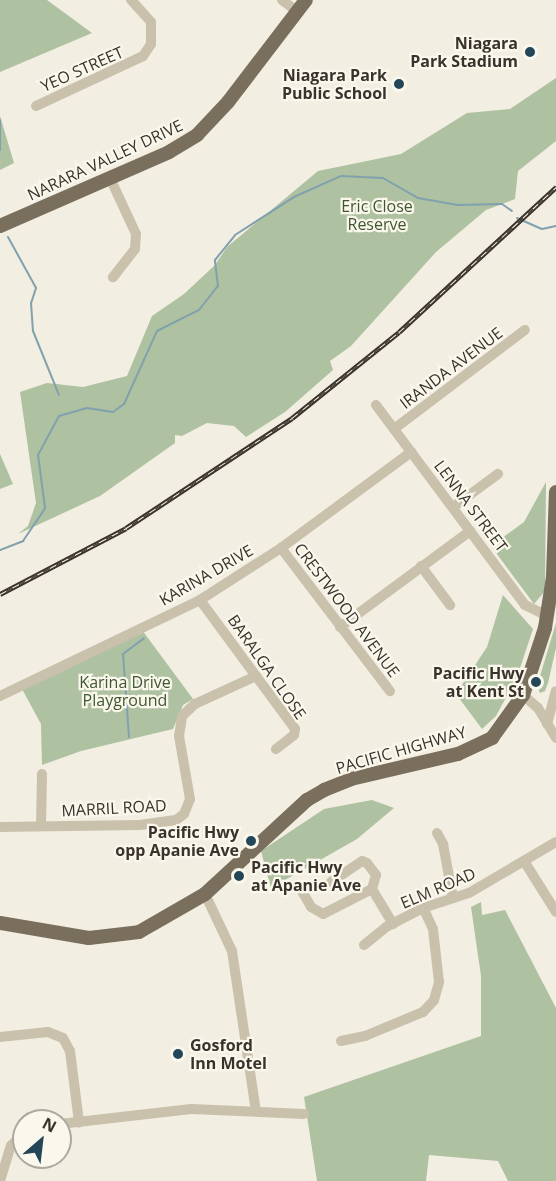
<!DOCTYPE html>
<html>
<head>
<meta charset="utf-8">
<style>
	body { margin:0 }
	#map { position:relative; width:556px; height:1181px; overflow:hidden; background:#f2eee1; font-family:"Open Sans",sans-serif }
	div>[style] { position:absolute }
	.green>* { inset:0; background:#aec1a1 }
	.stream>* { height:2px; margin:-1px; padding:0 1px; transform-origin:1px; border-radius:1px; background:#81a1ae }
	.minor>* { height:10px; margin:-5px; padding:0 5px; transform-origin:5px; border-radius:5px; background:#cac1ad }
	.major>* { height:14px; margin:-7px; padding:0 7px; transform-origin:7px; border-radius:7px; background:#7a6e5d }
	.rail>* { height:4.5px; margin-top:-2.25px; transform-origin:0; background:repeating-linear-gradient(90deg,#faf7ed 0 7px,#39332b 0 14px); box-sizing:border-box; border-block:2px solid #39332b }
	.dots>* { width:16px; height:16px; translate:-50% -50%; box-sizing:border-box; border:3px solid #faf7ed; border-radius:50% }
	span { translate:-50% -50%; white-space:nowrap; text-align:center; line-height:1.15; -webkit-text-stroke:4.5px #faf7ed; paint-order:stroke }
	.poi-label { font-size:16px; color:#39332b; font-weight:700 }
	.right { translate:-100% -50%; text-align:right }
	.left { translate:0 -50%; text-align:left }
	.street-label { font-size:16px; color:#39332b }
	.park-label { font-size:16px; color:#3f5630 }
	.north { position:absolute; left:12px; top:1109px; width:60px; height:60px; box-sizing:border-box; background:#faf7ed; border:2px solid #ada99f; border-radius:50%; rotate:28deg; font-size:16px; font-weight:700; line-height:24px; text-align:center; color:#39332b }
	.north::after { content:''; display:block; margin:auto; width:21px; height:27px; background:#234758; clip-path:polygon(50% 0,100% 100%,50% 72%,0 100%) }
</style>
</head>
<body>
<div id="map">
	<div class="green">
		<div style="clip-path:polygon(0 0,47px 0,92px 33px,0 72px)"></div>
		<div style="clip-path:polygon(556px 78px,556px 141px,518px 171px,515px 199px,486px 210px,436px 252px,351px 346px,330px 361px,333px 370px,285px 412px,246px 437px,234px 426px,207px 423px,182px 436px,175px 435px,175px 443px,100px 496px,18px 534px,28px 526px,36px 503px,20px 392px,47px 383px,83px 387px,127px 376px,152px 316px,184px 294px,215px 265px,227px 247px,318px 171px,401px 154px,467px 113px,510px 109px)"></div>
		<div style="clip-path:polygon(0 116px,14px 163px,0 170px)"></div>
		<div style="clip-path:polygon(0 454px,13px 484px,0 489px)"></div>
		<div style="clip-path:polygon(546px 482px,545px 591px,534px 604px,491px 546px,524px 522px)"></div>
		<div style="clip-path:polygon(503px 595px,533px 629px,517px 677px,496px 716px,482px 729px,456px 694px,487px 647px)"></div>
		<div style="clip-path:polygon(556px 623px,556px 648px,548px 683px,545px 691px,540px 693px,537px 686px)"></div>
		<div style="clip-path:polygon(142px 630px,193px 699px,183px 705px,173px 729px,81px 751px,42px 765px,41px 724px,22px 689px)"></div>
		<div style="clip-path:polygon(372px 800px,394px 808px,357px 839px,271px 888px,261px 851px,324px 809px)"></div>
		<div style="clip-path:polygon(481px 902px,482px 915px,505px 910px,556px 1008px,556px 1181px,508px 1181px,498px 1161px,429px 1155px,426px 1181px,317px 1181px,304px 1097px,481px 1036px,481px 976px,471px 907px)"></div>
	</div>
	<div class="stream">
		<div style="left:0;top:120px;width:30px;rotate:90deg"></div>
		<div style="left:517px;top:218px;width:27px;rotate:24deg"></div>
		<div style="left:542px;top:229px;width:14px;rotate:-12deg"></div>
		<div style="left:8px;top:237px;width:58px;rotate:61.2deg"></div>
		<div style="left:36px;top:288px;width:16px;rotate:108deg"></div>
		<div style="left:31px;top:303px;width:28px;rotate:86deg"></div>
		<div style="left:33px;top:331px;width:69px;rotate:67.9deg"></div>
		<div style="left:0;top:550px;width:25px;rotate:-21deg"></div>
		<div style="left:23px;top:541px;width:40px;rotate:-56deg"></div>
		<div style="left:45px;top:508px;width:53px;rotate:-97.5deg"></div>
		<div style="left:38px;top:455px;width:44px;rotate:-61.7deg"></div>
		<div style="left:59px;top:416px;width:29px;rotate:-16deg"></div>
		<div style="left:87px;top:408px;width:26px;rotate:9deg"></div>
		<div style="left:113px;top:412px;width:14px;rotate:-36deg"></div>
		<div style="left:124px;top:404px;width:80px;rotate:-65.7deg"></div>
		<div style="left:157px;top:331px;width:47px;rotate:-26.6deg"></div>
		<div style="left:199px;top:310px;width:31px;rotate:-52deg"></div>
		<div style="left:218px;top:286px;width:26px;rotate:-97deg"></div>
		<div style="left:215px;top:260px;width:32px;rotate:-51deg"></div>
		<div style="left:235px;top:235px;width:70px;rotate:-32.8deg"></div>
		<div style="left:294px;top:197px;width:51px;rotate:-24.1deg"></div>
		<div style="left:341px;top:176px;width:42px;rotate:2.7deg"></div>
		<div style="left:383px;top:178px;width:40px;rotate:29.7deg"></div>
		<div style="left:418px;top:198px;width:40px;rotate:10deg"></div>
		<div style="left:457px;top:205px;width:45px;rotate:-1.3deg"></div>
		<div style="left:502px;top:204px;width:12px;rotate:35deg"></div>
		<div style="left:129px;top:737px;width:83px;rotate:-94.1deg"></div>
		<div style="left:123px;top:654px;width:26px;rotate:-37deg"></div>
	</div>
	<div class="minor">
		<div style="left:282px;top:0;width:20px;rotate:37deg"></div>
		<div style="left:36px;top:106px;width:118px;rotate:-25deg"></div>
		<div style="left:143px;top:56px;width:14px;rotate:-56deg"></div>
		<div style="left:151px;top:44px;width:22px;rotate:-90deg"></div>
		<div style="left:151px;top:22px;width:30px;rotate:-132deg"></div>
		<div style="left:110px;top:178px;width:62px;rotate:65.1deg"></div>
		<div style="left:136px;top:234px;width:15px;rotate:94deg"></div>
		<div style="left:135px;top:249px;width:36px;rotate:128deg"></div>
		<div style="left:376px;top:405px;width:249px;rotate:53.3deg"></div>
		<div style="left:525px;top:605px;width:25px;rotate:26deg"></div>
		<div style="left:394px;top:429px;width:164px;rotate:-37.1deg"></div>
		<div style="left:453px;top:507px;width:56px;rotate:-36.3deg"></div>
		<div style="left:281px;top:548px;width:180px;rotate:52.7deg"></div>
		<div style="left:421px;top:566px;width:49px;rotate:53.4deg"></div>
		<div style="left:200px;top:600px;width:160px;rotate:53.6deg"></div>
		<div style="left:295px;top:729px;width:6px;rotate:99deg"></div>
		<div style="left:294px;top:735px;width:23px;rotate:142deg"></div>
		<div style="left:340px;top:627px;width:162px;rotate:-36.4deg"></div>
		<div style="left:523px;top:695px;width:20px;rotate:41deg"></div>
		<div style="left:538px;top:708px;width:35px;rotate:59deg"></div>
		<div style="left:0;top:696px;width:222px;rotate:-25.6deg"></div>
		<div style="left:200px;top:600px;width:96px;rotate:-32.7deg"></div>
		<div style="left:281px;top:548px;width:162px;rotate:-36.4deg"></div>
		<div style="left:547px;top:724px;width:34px;rotate:-75deg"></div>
		<div style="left:41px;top:826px;width:52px;rotate:-88.9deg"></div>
		<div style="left:0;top:827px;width:140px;rotate:-0.8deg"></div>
		<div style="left:140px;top:825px;width:36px;rotate:-8deg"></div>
		<div style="left:176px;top:820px;width:10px;rotate:-37deg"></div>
		<div style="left:184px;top:814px;width:16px;rotate:-68deg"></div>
		<div style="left:190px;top:799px;width:64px;rotate:-99.9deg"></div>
		<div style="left:179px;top:736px;width:20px;rotate:-81deg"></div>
		<div style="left:182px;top:716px;width:18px;rotate:-43deg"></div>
		<div style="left:195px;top:704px;width:67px;rotate:-24.7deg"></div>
		<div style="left:437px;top:833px;width:13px;rotate:61deg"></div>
		<div style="left:443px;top:844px;width:55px;rotate:79.5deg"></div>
		<div style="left:524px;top:861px;width:60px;rotate:57.9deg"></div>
		<div style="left:331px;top:882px;width:37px;rotate:-34deg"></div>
		<div style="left:362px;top:861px;width:5px;rotate:22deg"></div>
		<div style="left:367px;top:863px;width:15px;rotate:53deg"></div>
		<div style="left:376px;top:875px;width:15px;rotate:106deg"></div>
		<div style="left:372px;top:889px;width:41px;rotate:59deg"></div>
		<div style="left:299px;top:886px;width:24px;rotate:60deg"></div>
		<div style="left:311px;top:907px;width:14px;rotate:30deg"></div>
		<div style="left:323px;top:914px;width:55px;rotate:-27deg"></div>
		<div style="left:205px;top:894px;width:63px;rotate:64.7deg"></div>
		<div style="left:232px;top:951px;width:162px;rotate:81.5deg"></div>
		<div style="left:364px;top:945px;width:28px;rotate:-39deg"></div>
		<div style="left:386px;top:927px;width:42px;rotate:-27.2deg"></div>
		<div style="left:423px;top:908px;width:48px;rotate:-18.1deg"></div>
		<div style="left:469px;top:893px;width:101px;rotate:-30.4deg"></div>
		<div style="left:0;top:1037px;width:48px;rotate:-5.9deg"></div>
		<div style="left:48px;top:1032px;width:16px;rotate:22deg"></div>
		<div style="left:63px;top:1038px;width:15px;rotate:62deg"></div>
		<div style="left:70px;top:1051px;width:72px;rotate:82.8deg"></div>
		<div style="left:341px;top:1041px;width:25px;rotate:-12deg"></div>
		<div style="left:365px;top:1036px;width:63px;rotate:-22.5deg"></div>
		<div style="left:423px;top:1012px;width:16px;rotate:-47deg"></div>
		<div style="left:434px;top:1000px;width:19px;rotate:-74deg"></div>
		<div style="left:439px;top:982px;width:53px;rotate:-96.5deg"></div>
		<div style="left:433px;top:929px;width:23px;rotate:-115deg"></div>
		<div style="left:60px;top:1124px;width:132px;rotate:-6.5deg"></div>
		<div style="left:191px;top:1109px;width:113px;rotate:2.5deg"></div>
		<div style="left:0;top:1181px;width:37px;rotate:-73deg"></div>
		<div style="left:11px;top:1146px;width:19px;rotate:-47deg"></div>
	</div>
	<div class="major">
		<div style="left:0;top:226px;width:184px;rotate:-23.6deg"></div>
		<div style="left:169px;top:152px;width:33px;rotate:-31deg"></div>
		<div style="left:197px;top:135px;width:45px;rotate:-46.8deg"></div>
		<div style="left:228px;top:102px;width:128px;rotate:-52.6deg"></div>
		<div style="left:0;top:923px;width:90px;rotate:9.6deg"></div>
		<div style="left:89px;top:938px;width:50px;rotate:-6.8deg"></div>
		<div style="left:139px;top:932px;width:76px;rotate:-29.9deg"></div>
		<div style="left:205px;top:894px;width:139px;rotate:-42.7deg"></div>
		<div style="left:307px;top:800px;width:20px;rotate:-30deg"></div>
		<div style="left:324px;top:790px;width:29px;rotate:-22deg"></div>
		<div style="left:351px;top:779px;width:110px;rotate:-13.2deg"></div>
		<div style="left:458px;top:754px;width:38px;rotate:-25deg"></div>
		<div style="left:492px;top:738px;width:53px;rotate:-54.2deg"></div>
		<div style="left:523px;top:695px;width:71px;rotate:-71.8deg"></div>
		<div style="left:545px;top:628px;width:52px;rotate:-81.1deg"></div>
		<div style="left:553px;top:577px;width:85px;rotate:-88deg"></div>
	</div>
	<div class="rail">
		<div style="left:0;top:594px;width:142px;rotate:-27.6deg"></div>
		<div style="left:126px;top:528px;width:199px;rotate:-33.5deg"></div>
		<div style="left:292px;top:418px;width:137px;rotate:-38.8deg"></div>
		<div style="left:399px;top:332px;width:214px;rotate:-42.7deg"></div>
	</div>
	<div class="dots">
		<div style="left:530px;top:52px;background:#234758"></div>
		<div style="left:399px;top:84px;background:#234758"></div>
		<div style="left:536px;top:682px;background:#234758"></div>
		<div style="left:251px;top:841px;background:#234758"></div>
		<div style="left:239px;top:876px;background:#234758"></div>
		<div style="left:178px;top:1054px;background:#234758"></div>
	</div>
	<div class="poi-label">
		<span class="right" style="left:518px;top:52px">Niagara<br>Park Stadium</span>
		<span class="right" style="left:387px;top:84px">Niagara Park<br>Public School</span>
		<span class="right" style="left:524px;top:682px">Pacific Hwy<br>at Kent St</span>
		<span class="right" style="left:239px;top:841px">Pacific Hwy<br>opp Apanie Ave</span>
		<span class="left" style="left:251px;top:876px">Pacific Hwy<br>at Apanie Ave</span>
		<span class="left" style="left:190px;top:1054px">Gosford<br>Inn Motel</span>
	</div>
	<div class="street-label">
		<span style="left:82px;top:69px;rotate:-24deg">YEO STREET</span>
		<span style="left:105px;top:160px;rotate:-25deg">NARARA VALLEY DRIVE</span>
		<span style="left:451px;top:368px;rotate:-37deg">IRANDA AVENUE</span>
		<span style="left:471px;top:506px;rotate:53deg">LENNA STREET</span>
		<span style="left:206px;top:575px;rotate:-30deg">KARINA DRIVE</span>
		<span style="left:347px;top:610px;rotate:53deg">CRESTWOOD AVENUE</span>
		<span style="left:267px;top:667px;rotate:55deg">BARALGA CLOSE</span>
		<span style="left:401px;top:750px;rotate:-16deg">PACIFIC HIGHWAY</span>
		<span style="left:114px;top:808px;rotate:-3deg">MARRIL ROAD</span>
		<span style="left:438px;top:888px;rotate:-23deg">ELM ROAD</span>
	</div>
	<div class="park-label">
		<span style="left:377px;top:215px">Eric Close<br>Reserve</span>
		<span style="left:125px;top:691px">Karina Drive<br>Playground</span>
	</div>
	<div class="north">N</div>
</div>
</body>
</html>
